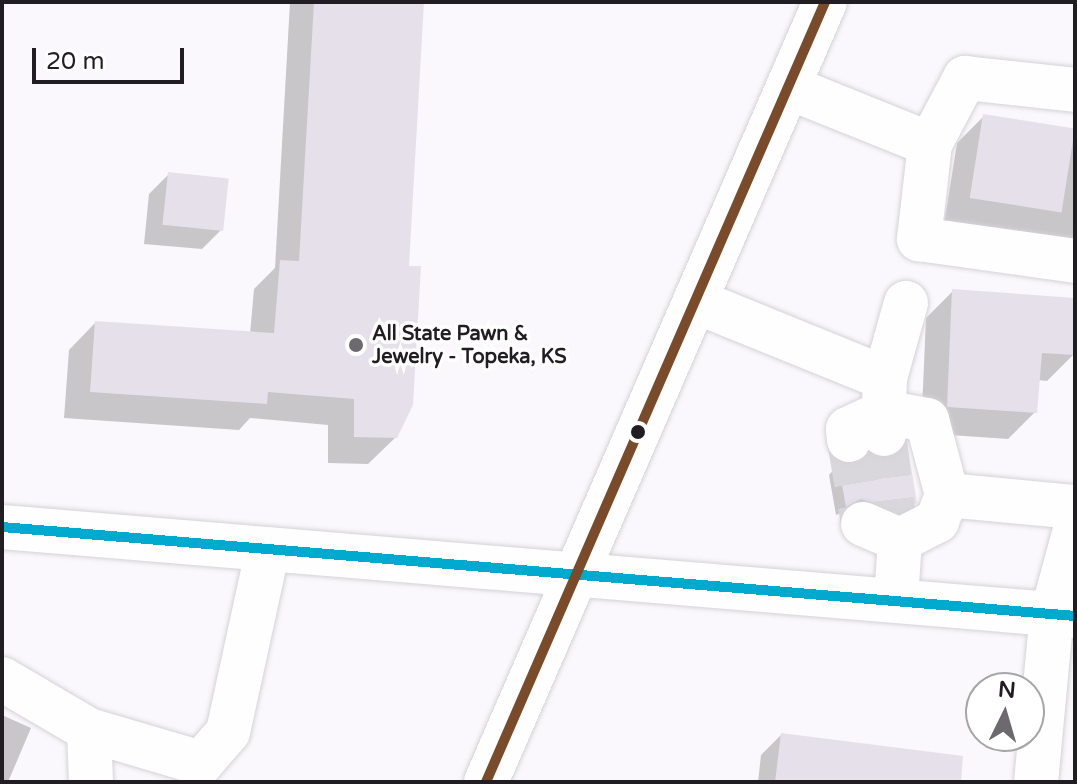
<!DOCTYPE html>
<html>
<head>
<meta charset="utf-8">
<style>
	body { margin:0 }
	#map { position:relative; width:1077px; height:784px; overflow:hidden; background:#faf8fc; font-family:"Varela Round",sans-serif }
	div>[style] { position:absolute }
	.shadow>* { inset:0; background:#0003 }
	.building>* { inset:0; background:#e6e0ea; transform-origin:0 0 }
	.minor-tunnel>* { height:44px; margin-top:-22px; transform-origin:0; background:repeating-linear-gradient(90deg,#d9d7db 0 44px,transparent 0 66px) }
	.roads { filter:drop-shadow(0 0 2px #d5d2d7) drop-shadow(0 0 2px #d5d2d7) }
	.minor>* { height:44px; margin:-22px; padding:0 22px; transform-origin:22px; border-radius:22px; background:#fefeff }
	.major>* { height:44px; margin:-22px; padding:0 22px; transform-origin:22px; border-radius:22px; background:#fefeff }
	.bus-1>* { height:10px; margin:-5px; padding:0 5px; transform-origin:5px; border-radius:5px; background:#00a9ce }
	.bus-2>* { height:10px; margin:-5px; padding:0 5px; transform-origin:5px; border-radius:5px; background:#7a4b2a }
	.dots>* { width:22px; height:22px; translate:-50% -50%; box-sizing:border-box; border:4px solid #fff; border-radius:50% }
	span { translate:-50% -50%; white-space:nowrap; text-align:center; line-height:1.15; -webkit-text-stroke:7px #fff; paint-order:stroke }
	.poi-label { font-size:20px; color:#211d23; font-weight:700 }
	.left { translate:0 -50%; text-align:left }
	.frame { position:absolute; inset:0; border:4px solid #211d23; pointer-events:none }
	.north { position:absolute; left:965px; top:672px; width:80px; height:80px; box-sizing:border-box; background:#fff; border:2px solid #a6a5a7; border-radius:50%; rotate:5deg; font-size:22px; font-weight:700; line-height:32px; text-align:center; color:#211d23 }
	.north::after { content:''; display:block; margin:auto; width:28px; height:36px; background:#6d6a6f; clip-path:polygon(50% 0,100% 100%,50% 72%,0 100%) }
	.scale { position:absolute; left:32px; top:48px; width:152px; height:36px; box-sizing:border-box; border:4px solid #211d23; border-top:0; padding-left:10px; font-size:24px; line-height:28px; white-space:nowrap; color:#211d23; -webkit-text-stroke:6px #fff; paint-order:stroke }
</style>
</head>
<body>
<div id="map">
	<div class="shadow">
		<div style="clip-path:polygon(290px 2px,422px 2px,396px 437px,368px 464px,328px 463px,328px 425px,250px 418px,239px 430px,64px 418px,69px 350px,95px 323px,250px 334px,254px 289px,275px 268px)"></div>
		<div style="clip-path:polygon(984px 116px,1075px 131px,1075px 245px,944px 224px,957px 143px)"></div>
		<div style="clip-path:polygon(169px 174px,222px 229px,202px 249px,144px 244px,149px 194px)"></div>
		<div style="clip-path:polygon(952px 292px,1075px 300px,1074px 354px,1047px 381px,1038px 380px,1035px 412px,1008px 439px,921px 433px,926px 318px)"></div>
		<div style="clip-path:polygon(894px 458px,915px 502px,904px 513px,887px 522px,849px 509px,836px 515px,829px 475px,839px 464px)"></div>
		<div style="clip-path:polygon(2px 715px,31px 728px,8px 782px,2px 782px)"></div>
		<div style="clip-path:polygon(781px 735px,891px 782px,758px 782px,761px 755px)"></div>
	</div>
	<div class="building">
		<div style="clip-path:polygon(314px 2px,424px 2px,409px 266px,421px 266px,413px 405px,397px 438px,354px 437px,354px 399px,268px 392px,267px 404px,90px 392px,95px 321px,274px 333px,280px 260px,299px 261px)"></div>
		<div style="left:983px;top:114px;width:93px;height:85px;rotate:9deg"></div>
		<div style="left:168px;top:172px;width:61px;height:53px;rotate:6deg"></div>
		<div style="clip-path:polygon(952px 289px,1075px 298px,1075px 355px,1042px 353px,1037px 413px,947px 407px)"></div>
		<div style="clip-path:polygon(907px 442px,917px 503px,899px 512px,861px 499px,846px 507px,838px 463px,896px 456px)"></div>
		<div style="clip-path:polygon(781px 733px,963px 756px,961px 782px,775px 782px)"></div>
	</div>
	<div class="minor-tunnel">
		<div style="left:884px;top:434px;width:85px;rotate:83.2deg"></div>
		<div style="left:849px;top:440px;width:85px;rotate:80.5deg"></div>
	</div>
	<div class="roads">
		<div class="minor">
			<div style="left:788px;top:87px;width:153px;rotate:21.9deg"></div>
			<div style="left:930px;top:144px;width:75px;rotate:-62.1deg"></div>
			<div style="left:965px;top:78px;width:111px;rotate:6.2deg"></div>
			<div style="left:930px;top:144px;width:96px;rotate:96.6deg"></div>
			<div style="left:919px;top:239px;width:158px;rotate:8deg"></div>
			<div style="left:695px;top:301px;width:205px;rotate:22.1deg"></div>
			<div style="left:885px;top:378px;width:34px;rotate:92deg"></div>
			<div style="left:884px;top:412px;width:44px;rotate:10.5deg"></div>
			<div style="left:927px;top:420px;width:78px;rotate:75.1deg"></div>
			<div style="left:947px;top:495px;width:129px;rotate:5.4deg"></div>
			<div style="left:885px;top:378px;width:78px;rotate:-74.4deg"></div>
			<div style="left:849px;top:440px;width:11px;rotate:-95deg"></div>
			<div style="left:848px;top:429px;width:40px;rotate:-25deg"></div>
			<div style="left:884px;top:412px;width:22px;rotate:90deg"></div>
			<div style="left:863px;top:524px;width:40px;rotate:23.4deg"></div>
			<div style="left:2px;top:527px;width:1077px;rotate:4.74deg"></div>
			<div style="left:896px;top:600px;width:60px;rotate:-86.2deg"></div>
			<div style="left:900px;top:540px;width:42px;rotate:-27.2deg"></div>
			<div style="left:937px;top:521px;width:28px;rotate:-69deg"></div>
			<div style="left:2px;top:679px;width:101px;rotate:30.4deg"></div>
			<div style="left:89px;top:730px;width:52px;rotate:87.8deg"></div>
			<div style="left:89px;top:730px;width:117px;rotate:16.4deg"></div>
			<div style="left:201px;top:763px;width:41px;rotate:-48.9deg"></div>
			<div style="left:228px;top:732px;width:187px;rotate:-77.7deg"></div>
			<div style="left:1036px;top:782px;width:169px;rotate:-84.6deg"></div>
			<div style="left:1052px;top:614px;width:87px;rotate:-74.7deg"></div>
		</div>
		<div class="major">
			<div style="left:486px;top:782px;width:850px;rotate:-66.51deg"></div>
		</div>
	</div>
	<div class="bus-1">
		<div style="left:2px;top:527px;width:1077px;rotate:4.74deg"></div>
	</div>
	<div class="bus-2">
		<div style="left:486px;top:782px;width:850px;rotate:-66.51deg"></div>
	</div>
	<div class="dots">
		<div style="left:356px;top:345px;background:#6d6a6f"></div>
		<div style="left:638px;top:432px;background:#211d23"></div>
	</div>
	<div class="poi-label">
		<span class="left" style="left:372px;top:346px">All State Pawn &amp;<br>Jewelry - Topeka, KS</span>
	</div>
	<div class="frame"></div>
	<div class="north">N</div>
	<div class="scale">20 m</div>
</div>
</body>
</html>
